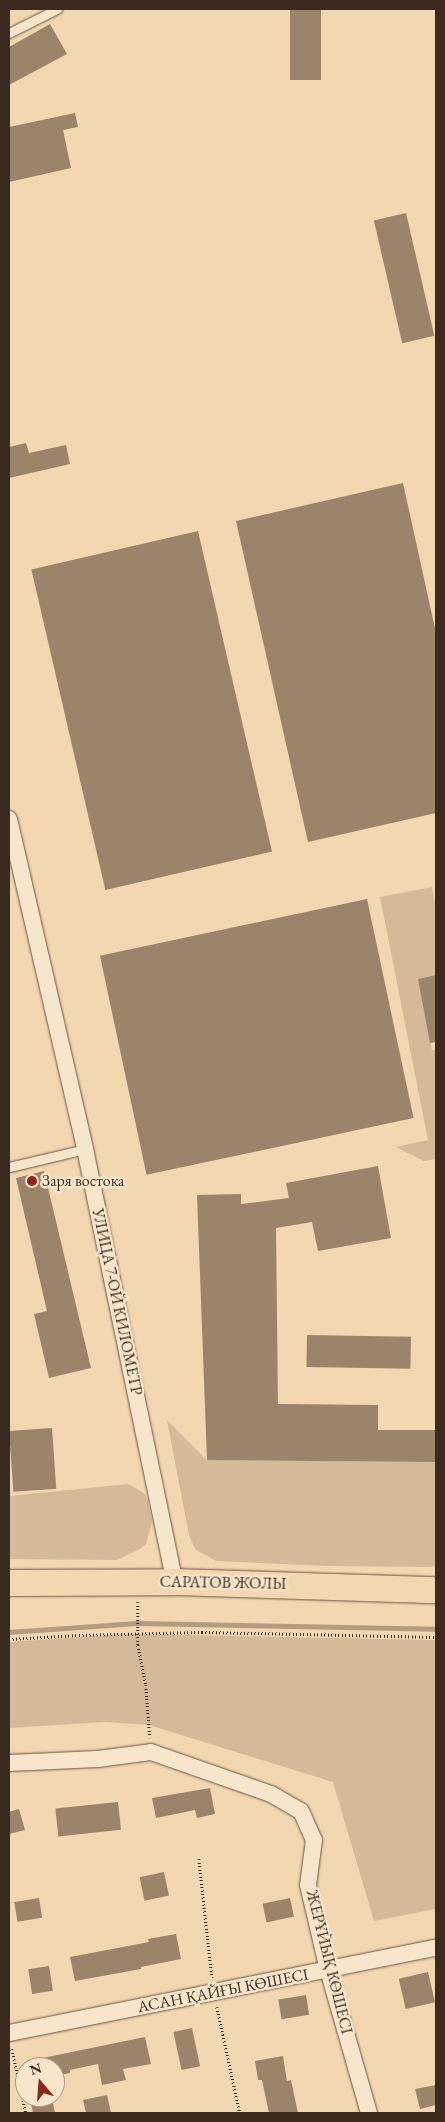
<!DOCTYPE html>
<html>
<head>
<meta charset="utf-8">
<style>
	body { margin:0 }
	#map { position:relative; width:445px; height:2122px; overflow:hidden; background:#f3d7b1; font-family:"EB Garamond",serif }
	div>[style] { position:absolute }
	.green>* { inset:0; background:#d4ba98 }
	.stream>* { height:4.5px; margin:-2.25px; padding:0 2.25px; transform-origin:2.25px; border-radius:2.25px; background:#b59c7f }
	.building>* { inset:0; background:#9b846a; transform-origin:0 0 }
	.path>* { height:2.5px; margin-top:-1.25px; transform-origin:0; background:repeating-linear-gradient(90deg,#3c2a1e 0 1px,transparent 0 3.5px) }
	.roads { filter:drop-shadow(0 0 1px #6a5543) drop-shadow(0 0 1px #6a5543) }
	.service>* { height:9px; margin:-4.5px; padding:0 4.5px; transform-origin:4.5px; border-radius:4.5px; background:#f7e5cc }
	.minor>* { height:16px; margin:-8px; padding:0 8px; transform-origin:8px; border-radius:8px; background:#f7e5cc }
	.primary>* { height:26px; margin:-13px; padding:0 13px; transform-origin:13px; border-radius:13px; background:#f3d7b1 }
	.dots>* { width:14px; height:14px; translate:-50% -50%; box-sizing:border-box; border:2px solid #f7e5cc; border-radius:50% }
	span { translate:-50% -50%; white-space:nowrap; text-align:center; line-height:1.15; -webkit-text-stroke:5px #f7e5cc; paint-order:stroke }
	.poi-label { font-size:16px; color:#3c2a1e }
	.left { translate:0 -50%; text-align:left }
	.street-label { font-size:16px; color:#3c2a1e }
	.frame { position:absolute; inset:0; border:10px solid #3c2a1e; pointer-events:none }
	.north { position:absolute; left:15px; top:2057px; width:50px; height:50px; box-sizing:border-box; background:#f7e5cc; border:1px solid #ac9a86; border-radius:50%; rotate:342deg; font-size:14px; font-weight:700; line-height:20px; text-align:center; color:#3c2a1e }
	.north::after { content:''; display:block; margin:auto; width:18px; height:22px; background:#8f2418; clip-path:polygon(50% 0,100% 100%,50% 72%,0 100%) }
</style>
</head>
<body>
<div id="map">
	<div class="green">
		<div style="clip-path:polygon(432px 887px,436px 910px,436px 975px,418px 979px,432px 1050px,436px 1050px,436px 1159px,424px 1161px,396px 1147px,428px 1140px,380px 897px)"></div>
		<div style="clip-path:polygon(167px 1420px,207px 1460px,436px 1462px,436px 1565px,432px 1567px,327px 1566px,216px 1561px,195px 1549px,189px 1535px)"></div>
		<div style="clip-path:polygon(128px 1484px,144px 1493px,148px 1501px,152px 1521px,146px 1544px,138px 1550px,116px 1560px,9px 1559px,9px 1496px)"></div>
		<div style="clip-path:polygon(125px 1634px,436px 1640px,436px 1909px,374px 1921px,333px 1782px,149px 1725px,105px 1722px,9px 1728px,9px 1642px)"></div>
	</div>
	<div class="stream">
		<div style="left:9px;top:1632px;width:128px;rotate:-4deg"></div>
		<div style="left:137px;top:1623px;width:299px;rotate:1.1deg"></div>
	</div>
	<div class="building">
		<div style="left:290px;top:9px;width:31px;height:71px"></div>
		<div style="clip-path:polygon(50px 24px,67px 54px,9px 85px,9px 47px)"></div>
		<div style="clip-path:polygon(75px 113px,78px 127px,63px 130px,71px 168px,9px 182px,9px 127px)"></div>
		<div style="left:406px;top:213px;width:126px;height:33px;rotate:77deg"></div>
		<div style="clip-path:polygon(26px 443px,29px 453px,66px 445px,70px 464px,9px 478px,9px 447px)"></div>
		<div style="clip-path:polygon(403px 483px,436px 633px,436px 813px,308px 842px,236px 521px)"></div>
		<div style="left:198px;top:531px;width:329px;height:171px;rotate:77deg"></div>
		<div style="left:367px;top:899px;width:224px;height:273px;rotate:78deg"></div>
		<div style="clip-path:polygon(436px 975px,436px 1042px,430px 1043px,418px 979px)"></div>
		<div style="clip-path:polygon(378px 1166px,391px 1238px,318px 1251px,312px 1222px,276px 1228px,278px 1404px,378px 1405px,378px 1430px,436px 1430px,436px 1462px,207px 1460px,197px 1195px,241px 1194px,241px 1204px,289px 1198px,286px 1183px)"></div>
		<div style="clip-path:polygon(44px 1171px,91px 1368px,49px 1378px,34px 1314px,47px 1311px,16px 1178px)"></div>
		<div style="left:307px;top:1335px;width:104px;height:32px;rotate:1deg"></div>
		<div style="left:52px;top:1428px;width:61px;height:43px;rotate:86deg"></div>
		<div style="clip-path:polygon(210px 1788px,215px 1814px,197px 1818px,195px 1810px,156px 1818px,152px 1798px)"></div>
		<div style="left:118px;top:1802px;width:28px;height:63px;rotate:84deg"></div>
		<div style="clip-path:polygon(19px 1809px,25px 1830px,9px 1834px,9px 1812px)"></div>
		<div style="left:164px;top:1872px;width:24px;height:25px;rotate:78deg"></div>
		<div style="left:39px;top:1898px;width:20px;height:25px;rotate:81deg"></div>
		<div style="left:290px;top:1898px;width:19px;height:28px;rotate:78deg"></div>
		<div style="clip-path:polygon(176px 1934px,181px 1959px,141px 1967px,141px 1969px,75px 1981px,70px 1957px,149px 1942px,148px 1939px)"></div>
		<div style="left:49px;top:1966px;width:25px;height:21px;rotate:81deg"></div>
		<div style="left:428px;top:1972px;width:31px;height:30px;rotate:77deg"></div>
		<div style="left:306px;top:1995px;width:20px;height:28px;rotate:81deg"></div>
		<div style="left:192px;top:2028px;width:39px;height:19px;rotate:78deg"></div>
		<div style="clip-path:polygon(145px 2037px,151px 2064px,123px 2069px,126px 2080px,102px 2085px,98px 2064px,70px 2070px,70px 2073px,55px 2076px,55px 2067px,28px 2067px,28px 2061px)"></div>
		<div style="clip-path:polygon(283px 2056px,287px 2081px,291px 2080px,298px 2113px,269px 2113px,262px 2080px,258px 2080px,255px 2061px)"></div>
		<div style="clip-path:polygon(436px 2085px,436px 2105px,420px 2109px,415px 2089px)"></div>
		<div style="clip-path:polygon(107px 2095px,111px 2113px,86px 2113px,83px 2100px)"></div>
		<div style="clip-path:polygon(52px 2099px,55px 2113px,33px 2113px,31px 2103px)"></div>
	</div>
	<div class="path">
		<div style="left:138px;top:1602px;width:43px;rotate:90deg"></div>
		<div style="left:138px;top:1645px;width:41px;rotate:78.7deg"></div>
		<div style="left:146px;top:1685px;width:53px;rotate:85.7deg"></div>
		<div style="left:9px;top:1639px;width:70px;rotate:-3.3deg"></div>
		<div style="left:79px;top:1635px;width:123px;rotate:-1.4deg"></div>
		<div style="left:202px;top:1632px;width:234px;rotate:1.2deg"></div>
		<div style="left:199px;top:1859px;width:119px;rotate:83.7deg"></div>
		<div style="left:217px;top:2007px;width:108px;rotate:77.8deg"></div>
		<div style="left:12px;top:2049px;width:66px;rotate:77.7deg"></div>
	</div>
	<div class="roads">
		<div class="service">
			<div style="left:9px;top:33px;width:54px;rotate:-26.6deg"></div>
			<div style="left:9px;top:1167px;width:78px;rotate:-13.3deg"></div>
		</div>
		<div class="minor">
			<div style="left:9px;top:819px;width:339px;rotate:77deg"></div>
			<div style="left:85px;top:1149px;width:442px;rotate:78.3deg"></div>
			<div style="left:9px;top:1763px;width:89px;rotate:-2.6deg"></div>
			<div style="left:98px;top:1759px;width:53px;rotate:-7.5deg"></div>
			<div style="left:151px;top:1752px;width:127px;rotate:19.3deg"></div>
			<div style="left:271px;top:1794px;width:34px;rotate:30deg"></div>
			<div style="left:301px;top:1811px;width:32px;rotate:66deg"></div>
			<div style="left:314px;top:1840px;width:45px;rotate:97.6deg"></div>
			<div style="left:308px;top:1885px;width:87px;rotate:76.8deg"></div>
			<div style="left:328px;top:1970px;width:149px;rotate:74deg"></div>
			<div style="left:9px;top:2033px;width:435px;rotate:-11.3deg"></div>
		</div>
		<div class="primary">
			<div style="left:9px;top:1583px;width:166px;rotate:-0.3deg"></div>
			<div style="left:175px;top:1582px;width:261px;rotate:1.8deg"></div>
		</div>
	</div>
	<div class="dots">
		<div style="left:32px;top:1181px;background:#8f2418"></div>
	</div>
	<div class="poi-label">
		<span class="left" style="left:42px;top:1181px">Заря востока</span>
	</div>
	<div class="street-label">
		<span style="left:117px;top:1302px;rotate:78deg">УЛИЦА 7-ОЙ КИЛОМЕТР</span>
		<span style="left:223px;top:1583px;rotate:1deg">САРАТОВ ЖОЛЫ</span>
		<span style="left:329px;top:1962px;rotate:76deg">ЖЕРҰЙЫҚ КӨШЕСІ</span>
		<span style="left:223px;top:1991px;rotate:-11deg">АСАН ҚАЙҒЫ КӨШЕСІ</span>
	</div>
	<div class="frame"></div>
	<div class="north">N</div>
</div>
</body>
</html>
